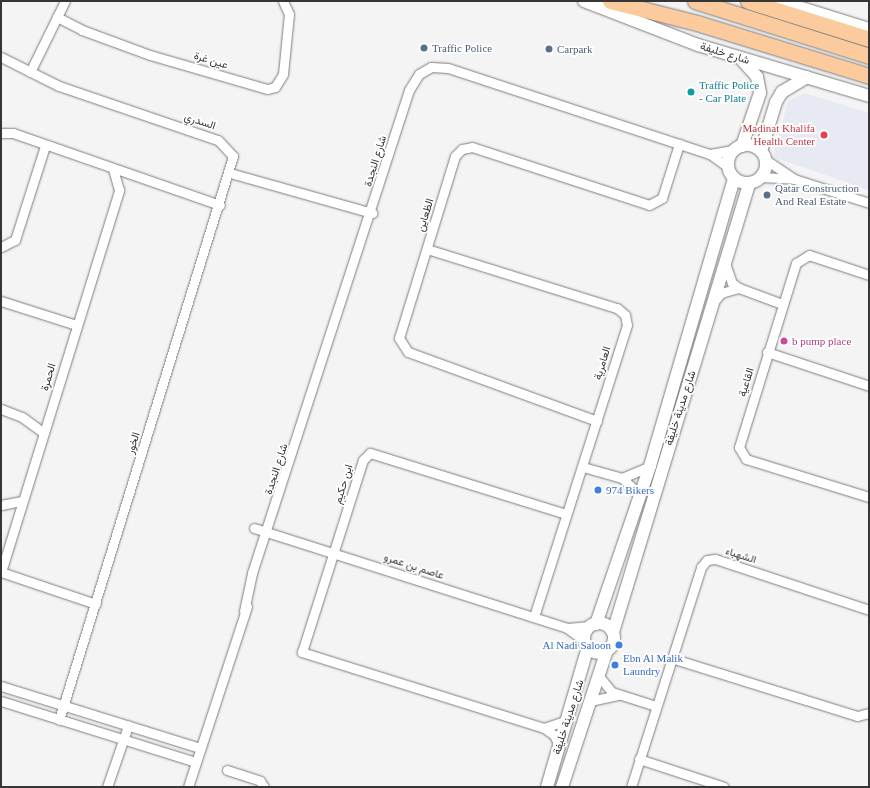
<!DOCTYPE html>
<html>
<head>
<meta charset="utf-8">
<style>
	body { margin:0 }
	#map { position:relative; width:870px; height:788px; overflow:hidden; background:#f4f4f5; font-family:"Times New Roman",Vazirmatn,serif }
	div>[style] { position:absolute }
	.built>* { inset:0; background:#e8eaf3 }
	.roads { filter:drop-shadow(0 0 1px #7d7d7e) drop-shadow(0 0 1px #7d7d7e) }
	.minor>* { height:9px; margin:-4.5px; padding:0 4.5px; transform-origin:4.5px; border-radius:4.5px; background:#fff }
	.tertiary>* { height:12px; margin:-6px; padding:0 6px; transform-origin:6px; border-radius:6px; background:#fff }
	.tertiary>.ring { margin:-6px; padding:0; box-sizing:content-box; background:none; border:12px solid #fff; border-radius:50% }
	.primary>* { height:15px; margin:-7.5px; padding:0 7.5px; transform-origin:7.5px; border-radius:7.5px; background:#fbcb9d }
	.dots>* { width:11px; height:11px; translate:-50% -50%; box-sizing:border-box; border:2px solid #fff; border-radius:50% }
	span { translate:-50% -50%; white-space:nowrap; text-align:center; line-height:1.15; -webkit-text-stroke:3.5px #fff; paint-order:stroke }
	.service-label { font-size:11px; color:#4e5e75 }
	.left { translate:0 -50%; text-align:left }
	.street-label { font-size:11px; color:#363636 }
	.culture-label { font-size:11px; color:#0d838f }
	.health-label { font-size:11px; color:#be3a42 }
	.right { translate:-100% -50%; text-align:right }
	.hotel-label { font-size:11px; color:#b23c85 }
	.shop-label { font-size:11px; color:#366cbe }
	.frame { position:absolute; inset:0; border:2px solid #363636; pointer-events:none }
</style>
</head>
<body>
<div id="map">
	<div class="built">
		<div style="clip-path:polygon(804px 93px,869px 113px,869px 190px,773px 157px,788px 101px)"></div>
	</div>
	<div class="roads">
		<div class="minor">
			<div style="left:57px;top:17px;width:28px;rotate:27deg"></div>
			<div style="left:82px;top:30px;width:72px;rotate:20.2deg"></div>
			<div style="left:150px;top:55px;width:122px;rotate:16.2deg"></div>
			<div style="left:267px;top:89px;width:8px;rotate:-14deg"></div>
			<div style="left:275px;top:87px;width:15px;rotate:-58deg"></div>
			<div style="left:283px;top:74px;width:60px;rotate:-84.3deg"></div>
			<div style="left:289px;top:14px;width:14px;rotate:-115deg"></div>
			<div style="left:1px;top:57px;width:65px;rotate:26.6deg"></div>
			<div style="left:59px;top:86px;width:168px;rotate:18.8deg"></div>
			<div style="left:218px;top:140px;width:22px;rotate:47deg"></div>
			<div style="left:233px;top:156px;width:590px;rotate:107.15deg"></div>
			<div style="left:30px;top:72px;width:79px;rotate:-63.8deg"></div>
			<div style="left:1px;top:133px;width:12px"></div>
			<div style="left:13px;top:133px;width:219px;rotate:19.2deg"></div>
			<div style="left:710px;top:154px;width:23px;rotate:-10deg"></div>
			<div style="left:766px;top:160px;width:34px;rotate:34deg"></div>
			<div style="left:794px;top:179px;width:79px;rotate:17.7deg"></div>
			<div style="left:230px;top:173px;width:148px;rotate:15.7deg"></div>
			<div style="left:761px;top:177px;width:33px;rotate:3deg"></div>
			<div style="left:1px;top:247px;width:16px;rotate:-27deg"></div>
			<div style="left:15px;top:240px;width:99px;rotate:-72.3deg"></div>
			<div style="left:427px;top:249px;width:199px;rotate:17.3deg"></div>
			<div style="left:617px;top:308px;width:11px;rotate:41deg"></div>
			<div style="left:625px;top:315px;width:10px;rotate:79deg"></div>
			<div style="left:627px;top:325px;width:305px;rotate:107.7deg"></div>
			<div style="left:726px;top:266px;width:18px;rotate:71deg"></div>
			<div style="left:732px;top:283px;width:9px;rotate:36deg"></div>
			<div style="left:739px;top:288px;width:46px;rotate:20.4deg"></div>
			<div style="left:869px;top:275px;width:63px;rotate:-161.6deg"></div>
			<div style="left:809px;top:255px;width:15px;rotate:148deg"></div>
			<div style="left:796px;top:263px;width:193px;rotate:107.2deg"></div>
			<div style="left:739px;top:447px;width:14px;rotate:60deg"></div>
			<div style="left:746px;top:459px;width:129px;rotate:17.2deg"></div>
			<div style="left:715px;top:300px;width:9px;rotate:-49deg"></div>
			<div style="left:721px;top:293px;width:19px;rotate:-16deg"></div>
			<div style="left:1px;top:301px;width:79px;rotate:17.7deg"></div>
			<div style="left:767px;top:352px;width:108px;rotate:18.4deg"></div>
			<div style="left:1px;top:409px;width:22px;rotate:21deg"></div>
			<div style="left:22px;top:417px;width:26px;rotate:36deg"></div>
			<div style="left:597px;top:421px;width:201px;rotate:-159.9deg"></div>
			<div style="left:408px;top:352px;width:17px;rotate:-123deg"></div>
			<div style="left:399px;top:338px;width:190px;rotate:-72.9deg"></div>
			<div style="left:455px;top:156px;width:10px;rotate:-45deg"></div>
			<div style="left:462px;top:149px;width:10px;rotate:-11deg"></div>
			<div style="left:472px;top:147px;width:186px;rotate:18.1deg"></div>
			<div style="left:649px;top:205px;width:15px;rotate:-28deg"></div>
			<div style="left:662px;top:198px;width:57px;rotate:-72.5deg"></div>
			<div style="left:583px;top:467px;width:41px;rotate:15.8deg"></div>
			<div style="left:622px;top:478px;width:25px;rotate:43deg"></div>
			<div style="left:622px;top:478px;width:30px;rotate:-23deg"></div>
			<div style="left:1px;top:505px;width:20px;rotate:-11deg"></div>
			<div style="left:254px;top:528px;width:329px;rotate:17.7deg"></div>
			<div style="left:567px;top:628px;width:22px;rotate:36deg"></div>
			<div style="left:1px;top:572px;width:400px;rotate:-72.8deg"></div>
			<div style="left:119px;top:190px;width:22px;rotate:-106deg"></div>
			<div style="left:1px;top:572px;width:100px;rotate:18.6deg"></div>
			<div style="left:244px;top:611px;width:39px;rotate:-78deg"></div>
			<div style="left:252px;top:573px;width:508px;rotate:-71.99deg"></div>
			<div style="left:409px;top:90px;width:19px;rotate:-58deg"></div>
			<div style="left:419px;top:74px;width:14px;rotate:-30deg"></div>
			<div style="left:431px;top:67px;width:17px;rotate:3deg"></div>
			<div style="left:448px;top:68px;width:276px;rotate:18.2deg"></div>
			<div style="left:710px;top:154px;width:22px;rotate:36deg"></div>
			<div style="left:567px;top:628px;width:23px;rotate:-5deg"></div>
			<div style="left:671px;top:658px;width:195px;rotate:17.3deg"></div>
			<div style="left:857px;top:716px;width:12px;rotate:-14deg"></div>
			<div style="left:598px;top:675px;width:22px;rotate:51deg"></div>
			<div style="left:612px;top:692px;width:46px;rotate:17.7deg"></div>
			<div style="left:1px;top:686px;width:208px;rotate:17.3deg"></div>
			<div style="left:1px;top:701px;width:204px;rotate:17.4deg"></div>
			<div style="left:590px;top:701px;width:29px;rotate:-12deg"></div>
			<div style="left:544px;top:728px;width:24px;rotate:-19deg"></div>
			<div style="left:559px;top:746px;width:12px;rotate:-114deg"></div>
			<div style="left:554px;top:735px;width:12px;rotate:-145deg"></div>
			<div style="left:544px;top:728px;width:254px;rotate:-162.6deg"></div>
			<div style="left:302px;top:652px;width:201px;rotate:-72.4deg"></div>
			<div style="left:363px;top:460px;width:10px;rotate:-45deg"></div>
			<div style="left:370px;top:453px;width:205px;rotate:17.3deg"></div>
			<div style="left:639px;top:759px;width:89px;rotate:18.2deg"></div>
			<div style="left:227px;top:770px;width:35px;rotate:18deg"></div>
			<div style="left:260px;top:781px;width:7px;rotate:56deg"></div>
			<div style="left:107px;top:787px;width:65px;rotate:-71deg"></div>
			<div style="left:188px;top:787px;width:190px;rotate:-71.9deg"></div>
			<div style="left:631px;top:787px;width:231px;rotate:-72.3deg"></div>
			<div style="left:701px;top:567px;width:9px;rotate:-49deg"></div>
			<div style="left:707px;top:560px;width:8px;rotate:-7deg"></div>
			<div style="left:715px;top:559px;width:162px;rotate:18.3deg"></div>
		</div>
		<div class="tertiary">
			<div style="left:584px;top:1px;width:122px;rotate:21.1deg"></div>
			<div style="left:698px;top:45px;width:178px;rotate:16.6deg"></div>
			<div style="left:779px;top:1px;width:94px;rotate:17.3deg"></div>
			<div style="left:741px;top:59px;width:24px;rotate:48deg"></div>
			<div style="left:757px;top:77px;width:16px;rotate:79deg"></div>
			<div style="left:760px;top:93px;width:56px;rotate:108.8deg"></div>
			<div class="ring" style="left:728px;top:145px;width:26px;height:26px"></div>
			<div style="left:761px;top:151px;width:51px;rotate:-73deg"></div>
			<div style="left:776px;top:102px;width:12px;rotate:-59deg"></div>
			<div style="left:782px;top:92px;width:29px;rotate:-31deg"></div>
			<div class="ring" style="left:584px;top:623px;width:18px;height:18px"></div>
			<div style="left:596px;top:624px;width:167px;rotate:-71.1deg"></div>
			<div style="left:650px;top:466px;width:300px;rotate:-73.7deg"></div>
			<div style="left:613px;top:632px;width:469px;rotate:-73.1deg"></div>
			<div style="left:547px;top:787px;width:146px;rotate:-73.7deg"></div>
			<div style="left:562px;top:787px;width:144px;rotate:-71.8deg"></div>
		</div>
		<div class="primary">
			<div style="left:610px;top:1px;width:90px;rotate:14.2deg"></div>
			<div style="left:697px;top:23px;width:180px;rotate:17.1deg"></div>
			<div style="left:695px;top:1px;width:182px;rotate:17.5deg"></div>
			<div style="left:748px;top:1px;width:127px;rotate:17.4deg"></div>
		</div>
	</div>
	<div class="dots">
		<div style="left:424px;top:48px;background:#5c6f8a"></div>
		<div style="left:549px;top:49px;background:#5c6f8a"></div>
		<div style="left:691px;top:92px;background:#0f9aa8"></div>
		<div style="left:824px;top:135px;background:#e0444e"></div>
		<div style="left:767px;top:195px;background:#5c6f8a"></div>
		<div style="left:784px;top:341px;background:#d1479c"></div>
		<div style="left:598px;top:490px;background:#3f7fe0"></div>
		<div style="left:619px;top:645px;background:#3f7fe0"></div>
		<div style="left:615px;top:665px;background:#3f7fe0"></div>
	</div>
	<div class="service-label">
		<span class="left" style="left:432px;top:48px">Traffic Police</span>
		<span class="left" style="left:557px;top:49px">Carpark</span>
		<span class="left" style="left:775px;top:195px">Qatar Construction<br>And Real Estate</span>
	</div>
	<div class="street-label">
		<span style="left:725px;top:53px;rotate:17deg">شارع خليفة</span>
		<span style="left:211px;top:60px;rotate:17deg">عين غرة</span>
		<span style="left:200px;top:121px;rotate:18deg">السدري</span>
		<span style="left:375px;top:161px;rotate:-73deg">شارع النجدة</span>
		<span style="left:425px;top:215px;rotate:-73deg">الظعاين</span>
		<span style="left:602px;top:363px;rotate:-73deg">العامرية</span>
		<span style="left:48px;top:377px;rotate:-73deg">الحمرة</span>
		<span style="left:746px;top:382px;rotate:-73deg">القاعية</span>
		<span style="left:680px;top:408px;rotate:-72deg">شارع مدينة خليفة</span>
		<span style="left:133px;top:443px;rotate:-73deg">الخور</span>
		<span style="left:276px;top:469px;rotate:-72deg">شارع النجدة</span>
		<span style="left:343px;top:484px;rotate:-73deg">ابن حكيم</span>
		<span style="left:741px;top:555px;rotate:18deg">الشهباء</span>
		<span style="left:414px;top:566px;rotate:18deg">عاصم بن عمرو</span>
		<span style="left:568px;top:717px;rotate:-72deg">شارع مدينة خليفة</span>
	</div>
	<div class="culture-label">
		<span class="left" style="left:699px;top:92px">Traffic Police<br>- Car Plate</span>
	</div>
	<div class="health-label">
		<span class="right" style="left:815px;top:135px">Madinat Khalifa<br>Health Center</span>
	</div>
	<div class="hotel-label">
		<span class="left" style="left:792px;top:341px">b pump place</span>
	</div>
	<div class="shop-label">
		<span class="left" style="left:606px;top:490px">974 Bikers</span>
		<span class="right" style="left:611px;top:645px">Al Nadi Saloon</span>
		<span class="left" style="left:623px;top:665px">Ebn Al Malik<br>Laundry</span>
	</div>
	<div class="frame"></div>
</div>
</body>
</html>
